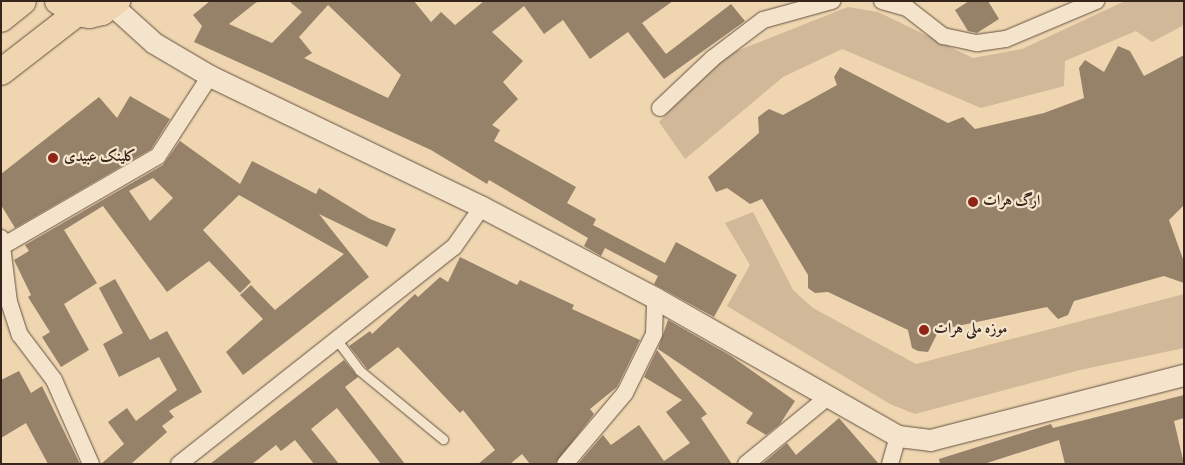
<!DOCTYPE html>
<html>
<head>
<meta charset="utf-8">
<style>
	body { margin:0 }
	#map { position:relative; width:1185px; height:465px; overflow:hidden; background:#efd6b1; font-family:Vollkorn,Amiri,serif }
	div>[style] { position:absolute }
	.green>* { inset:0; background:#d0b898 }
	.building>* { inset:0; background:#968169 }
	.roads { filter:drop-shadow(0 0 1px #645140) drop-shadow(0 0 1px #645140) }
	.service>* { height:9px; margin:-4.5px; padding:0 4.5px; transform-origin:4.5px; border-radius:4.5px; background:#f5e4cc }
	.minor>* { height:16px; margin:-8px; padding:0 8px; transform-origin:8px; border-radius:8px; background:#f5e4cc }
	.tertiary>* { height:21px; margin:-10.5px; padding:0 10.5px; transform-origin:10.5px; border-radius:10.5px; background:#f5e4cc }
	.primary>* { height:26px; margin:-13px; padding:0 13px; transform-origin:13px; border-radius:13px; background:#efd6b1 }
	.dots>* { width:14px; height:14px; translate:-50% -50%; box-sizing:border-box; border:2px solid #f5e4cc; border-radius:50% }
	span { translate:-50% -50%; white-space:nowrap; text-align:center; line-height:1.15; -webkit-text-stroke:4.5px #f5e4cc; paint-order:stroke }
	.poi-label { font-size:15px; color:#36251b; font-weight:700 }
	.left { translate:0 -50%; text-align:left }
	.frame { position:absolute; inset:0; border:2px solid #36251b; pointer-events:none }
</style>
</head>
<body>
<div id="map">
	<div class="green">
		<div style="clip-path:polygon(1125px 1px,1184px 1px,1184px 25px,1152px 42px,1136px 31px,1065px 61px,1064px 86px,981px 108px,842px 49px,783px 77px,685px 159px,659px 122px,719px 58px,848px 7px,878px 12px,973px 58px,1022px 49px)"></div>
		<div style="clip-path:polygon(753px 212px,793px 290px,813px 308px,916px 364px,1184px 294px,1184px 348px,1080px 370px,915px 414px,890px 404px,727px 306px,750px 265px,725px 223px)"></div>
	</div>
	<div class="building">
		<div style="clip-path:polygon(evenodd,210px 1px,258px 1px,229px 24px,272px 43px,302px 12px,289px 1px,414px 1px,431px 22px,441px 12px,455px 25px,484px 1px,673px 1px,642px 23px,666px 54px,731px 4px,745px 21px,664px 79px,628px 32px,590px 59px,563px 20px,544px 34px,524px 6px,492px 32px,523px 61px,503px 82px,518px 99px,492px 125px,500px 130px,494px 141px,576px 187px,567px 203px,596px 219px,593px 225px,665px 263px,676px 242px,737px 275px,714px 317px,654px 284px,658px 276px,605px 248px,601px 256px,584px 246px,588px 238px,489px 180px,487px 184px,431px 150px,194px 42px,202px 26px,193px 15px,210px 1px,328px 5px,401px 75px,388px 98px,304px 58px,312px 53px,299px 37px,328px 5px)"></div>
		<div style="clip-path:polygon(969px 1px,988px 1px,999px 19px,977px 33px,968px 31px,955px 10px)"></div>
		<div style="clip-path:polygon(1118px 46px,1130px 51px,1144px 76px,1184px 55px,1184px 205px,1169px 220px,1184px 262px,1184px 283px,1164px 276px,1074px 301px,1068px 315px,1058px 319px,1047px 307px,939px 330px,928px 352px,918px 351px,912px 348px,908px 330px,828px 292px,815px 293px,808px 288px,808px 275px,762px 199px,750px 204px,727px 188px,716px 192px,708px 177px,759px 133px,758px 117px,769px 109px,783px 115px,837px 85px,834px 77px,840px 67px,948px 123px,963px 117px,975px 129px,1044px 113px,1084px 98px,1079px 68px,1085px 60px,1104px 72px)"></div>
		<div style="clip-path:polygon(130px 96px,170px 119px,151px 149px,15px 228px,1px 205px,1px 174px,99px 97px,117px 118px)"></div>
		<div style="clip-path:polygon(evenodd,180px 141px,240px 184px,252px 161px,316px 194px,319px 188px,370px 219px,396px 229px,387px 247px,319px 214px,369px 277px,243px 375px,226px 352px,263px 319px,240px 295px,251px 285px,275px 310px,344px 254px,239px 195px,203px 230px,251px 282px,240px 293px,209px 261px,167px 292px,103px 206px,64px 230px,97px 283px,64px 304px,89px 350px,61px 367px,42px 337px,50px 332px,28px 297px,31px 295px,14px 260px,29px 251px,25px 245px,163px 165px,180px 141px,153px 178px,173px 198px,150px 221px,129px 191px,153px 178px)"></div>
		<div style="clip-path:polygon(460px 257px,517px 285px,520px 280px,574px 305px,572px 309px,640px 340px,617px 387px,590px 409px,594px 414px,555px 464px,530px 464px,522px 454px,510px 464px,478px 464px,495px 450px,463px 410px,460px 413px,398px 347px,368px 370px,349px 346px,370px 331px,372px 334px,415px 294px,418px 297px,440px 277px,448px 282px)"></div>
		<div style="clip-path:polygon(115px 279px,150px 340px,167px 331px,202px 392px,169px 411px,174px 417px,162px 426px,167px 432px,131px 464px,101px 464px,124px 444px,108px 422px,127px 408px,136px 421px,177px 390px,159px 357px,119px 377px,103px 344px,123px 333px,99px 288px)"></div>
		<div style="clip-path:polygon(668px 320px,731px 356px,795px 401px,780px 424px,766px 435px,746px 423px,753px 413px,658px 349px)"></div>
		<div style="clip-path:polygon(657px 350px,707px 414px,701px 418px,732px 464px,578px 464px,603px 435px,611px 445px,639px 425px,664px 461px,690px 443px,666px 412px,682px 400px,644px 377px)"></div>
		<div style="clip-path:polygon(344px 360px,358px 377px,345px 387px,405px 464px,381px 464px,337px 408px,311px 429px,339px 464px,314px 464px,295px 440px,281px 451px,276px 445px,252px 464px,210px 464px)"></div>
		<div style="clip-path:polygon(19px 371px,31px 393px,42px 386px,80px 464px,48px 464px,26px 423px,1px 438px,1px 380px)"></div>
		<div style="clip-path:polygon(1184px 395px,1184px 418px,1174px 421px,1184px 464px,1065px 464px,1059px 440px,984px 464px,940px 464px,939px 459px,1051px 424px,1053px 428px)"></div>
		<div style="clip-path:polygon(839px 418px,879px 464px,762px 464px,787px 443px,796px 455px)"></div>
	</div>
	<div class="roads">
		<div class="service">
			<div style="left:336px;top:339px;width:39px;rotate:53deg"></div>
			<div style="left:359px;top:370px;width:109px;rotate:39.4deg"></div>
		</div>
		<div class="minor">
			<div style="left:882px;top:1px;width:26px;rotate:16deg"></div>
			<div style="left:907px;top:8px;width:46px;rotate:37.9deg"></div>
			<div style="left:943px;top:36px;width:35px;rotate:12deg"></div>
			<div style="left:977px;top:43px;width:29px;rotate:-8deg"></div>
			<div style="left:1006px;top:39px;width:98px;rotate:-22.9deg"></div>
			<div style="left:660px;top:108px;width:73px;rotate:-43.3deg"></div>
			<div style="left:713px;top:58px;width:63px;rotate:-37.2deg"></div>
			<div style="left:763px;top:20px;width:72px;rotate:-15.4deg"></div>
			<div style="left:1px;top:238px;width:64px;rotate:82.9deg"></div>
			<div style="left:9px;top:302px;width:35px;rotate:72deg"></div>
			<div style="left:20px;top:335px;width:56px;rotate:52.9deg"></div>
			<div style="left:54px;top:380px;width:92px;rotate:66.2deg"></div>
			<div style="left:1px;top:247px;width:181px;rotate:-30.1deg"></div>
			<div style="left:158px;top:156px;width:95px;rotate:-57deg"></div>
			<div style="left:179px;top:464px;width:350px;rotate:-38.3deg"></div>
			<div style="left:454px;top:247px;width:49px;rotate:-55deg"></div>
			<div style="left:565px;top:464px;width:93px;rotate:-49.8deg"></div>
			<div style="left:625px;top:393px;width:66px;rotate:-63.8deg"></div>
			<div style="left:654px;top:334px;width:36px;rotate:-88deg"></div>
			<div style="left:746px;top:464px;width:106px;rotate:-39.3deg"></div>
			<div style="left:890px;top:464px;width:29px;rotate:-74deg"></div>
		</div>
		<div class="tertiary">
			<div style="left:113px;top:6px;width:55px;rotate:42.1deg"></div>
			<div style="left:154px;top:43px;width:65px;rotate:30.5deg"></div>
			<div style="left:210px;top:76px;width:302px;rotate:25.7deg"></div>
			<div style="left:482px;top:207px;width:195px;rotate:27.7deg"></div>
			<div style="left:655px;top:298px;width:279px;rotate:29.6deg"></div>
			<div style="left:898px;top:436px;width:32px;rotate:7deg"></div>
			<div style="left:930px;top:440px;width:262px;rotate:-14.4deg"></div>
		</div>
		<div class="primary">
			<div style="left:58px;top:1px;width:22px;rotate:32deg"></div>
			<div style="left:77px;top:13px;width:12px;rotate:9deg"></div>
			<div style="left:89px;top:15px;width:13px;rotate:-13deg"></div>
			<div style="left:102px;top:12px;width:19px;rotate:-36deg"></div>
			<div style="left:1px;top:19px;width:28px;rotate:-39deg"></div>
			<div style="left:1px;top:72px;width:96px;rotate:-37.8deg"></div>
		</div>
	</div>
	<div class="dots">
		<div style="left:53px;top:158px;background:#8f2418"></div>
		<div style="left:973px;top:202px;background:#8f2418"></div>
		<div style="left:924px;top:330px;background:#8f2418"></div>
	</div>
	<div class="poi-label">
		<span class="left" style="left:64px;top:158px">کلینک عبیدی</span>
		<span class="left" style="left:983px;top:202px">ارگ هرات</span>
		<span class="left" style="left:934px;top:330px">موزه ملی هرات</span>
	</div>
	<div class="frame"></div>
</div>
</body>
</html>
